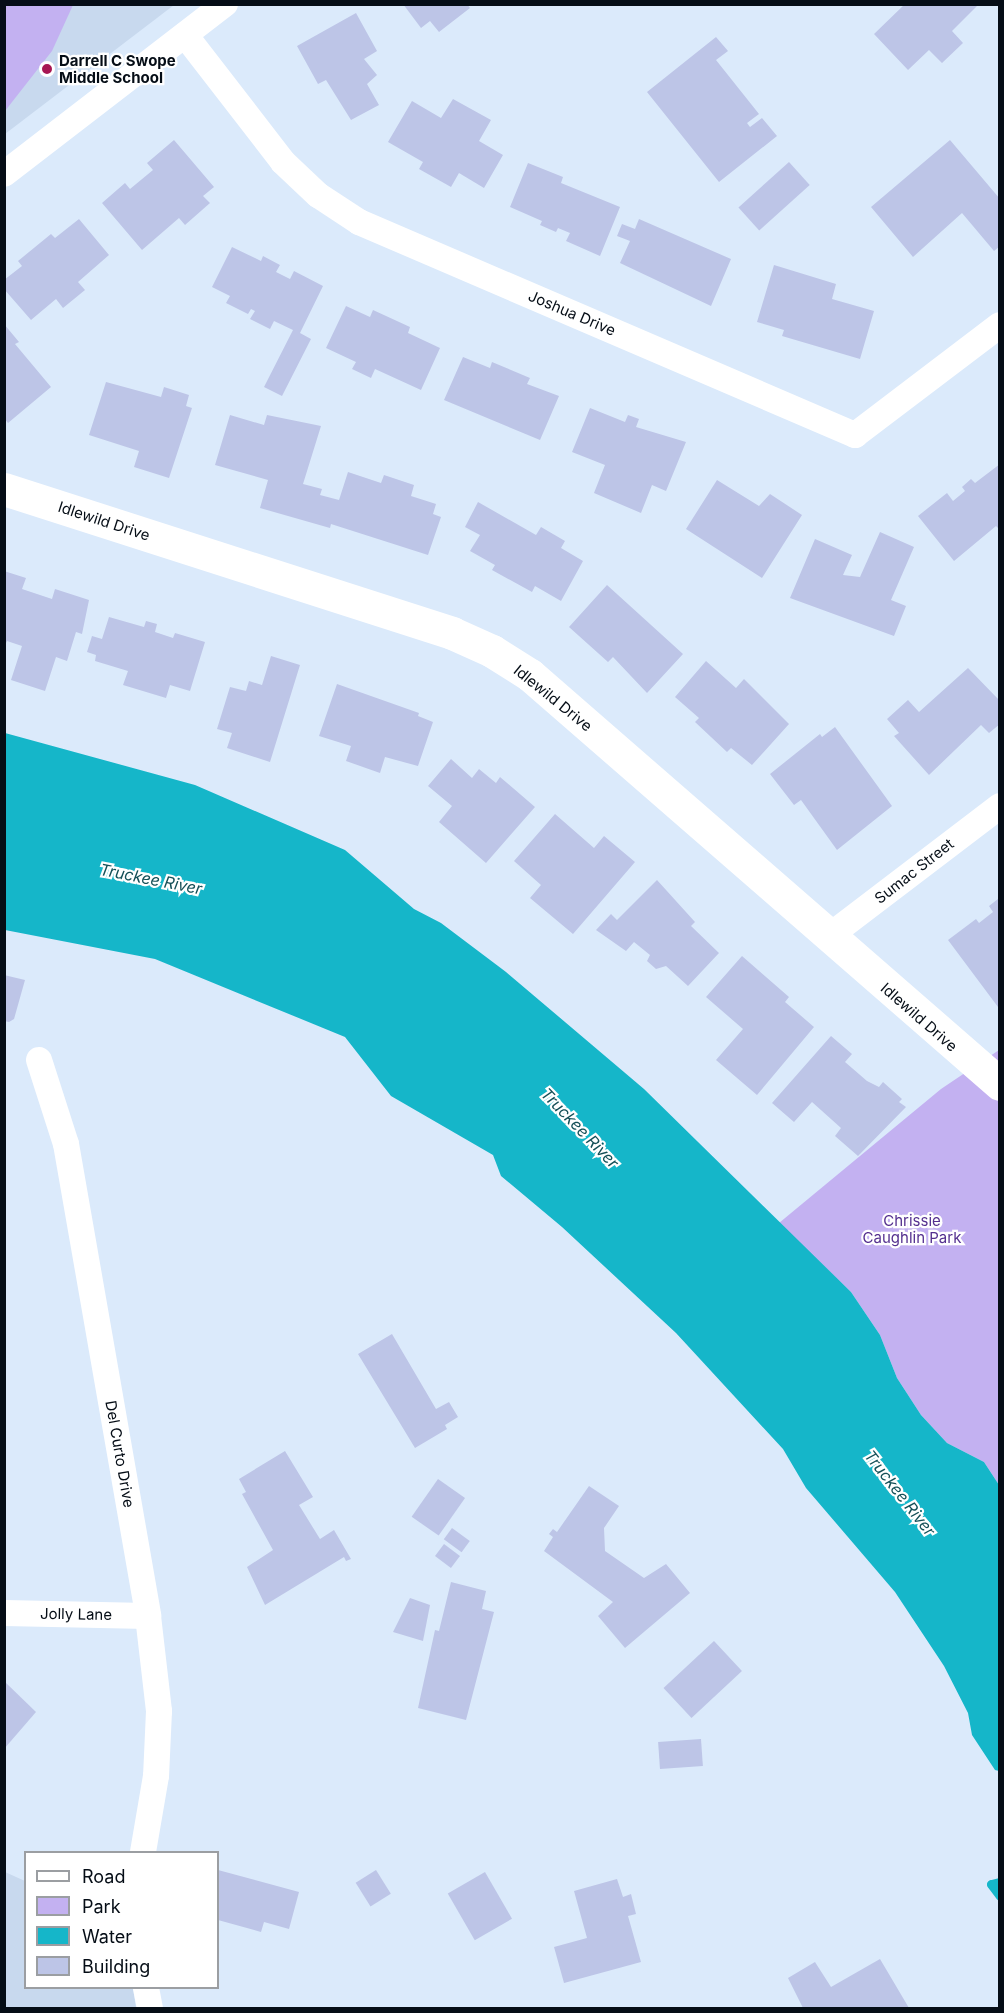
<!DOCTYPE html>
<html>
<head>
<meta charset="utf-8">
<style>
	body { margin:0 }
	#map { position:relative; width:1004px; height:2013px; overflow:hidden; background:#dbeafb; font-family:Inter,sans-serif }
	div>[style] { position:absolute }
	.built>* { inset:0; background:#c8d9ee }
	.green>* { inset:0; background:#c3b1f1 }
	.water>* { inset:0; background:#15b6c9 }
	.stream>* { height:9px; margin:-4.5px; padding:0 4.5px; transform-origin:4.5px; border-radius:4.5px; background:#15b6c9 }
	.building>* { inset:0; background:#bdc5e7; transform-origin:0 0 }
	.minor>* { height:26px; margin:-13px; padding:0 13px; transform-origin:13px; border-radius:13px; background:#fff }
	.tertiary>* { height:33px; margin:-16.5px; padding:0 16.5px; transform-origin:16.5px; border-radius:16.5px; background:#fff }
	.dots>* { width:16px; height:16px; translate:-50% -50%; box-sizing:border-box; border:3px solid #fff; border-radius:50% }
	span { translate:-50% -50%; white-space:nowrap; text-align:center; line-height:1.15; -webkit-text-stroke:4.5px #fff; paint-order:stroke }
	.poi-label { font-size:15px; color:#050d16; font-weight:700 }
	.left { translate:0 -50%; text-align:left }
	.street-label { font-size:15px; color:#050d16 }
	.park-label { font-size:15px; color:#54308f }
	.water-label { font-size:16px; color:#155058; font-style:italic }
	.frame { position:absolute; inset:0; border:6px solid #050d16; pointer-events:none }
	.legend { position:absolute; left:24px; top:1851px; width:195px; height:138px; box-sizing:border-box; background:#fff; border:2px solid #9b9ea2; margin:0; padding:8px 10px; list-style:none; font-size:18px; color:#050d16 }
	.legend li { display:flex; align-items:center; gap:12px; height:30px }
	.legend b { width:30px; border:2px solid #9b9ea2 }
</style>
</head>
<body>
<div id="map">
	<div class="built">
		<div style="clip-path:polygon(5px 5px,174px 5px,5px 134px)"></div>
		<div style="clip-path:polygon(5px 1872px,25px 1881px,26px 1988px,133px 1988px,136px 2008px,5px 2008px)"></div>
	</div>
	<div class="green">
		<div style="clip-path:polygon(5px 4px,73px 5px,52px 51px,5px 111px)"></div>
		<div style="clip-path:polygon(999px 1050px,999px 1485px,984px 1462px,947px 1443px,921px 1415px,897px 1378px,880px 1335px,851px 1292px,779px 1223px,941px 1089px)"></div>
	</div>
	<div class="water">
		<div style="clip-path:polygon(5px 733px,195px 785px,345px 850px,414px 909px,441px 923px,506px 972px,644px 1089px,851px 1292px,880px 1335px,897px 1378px,921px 1415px,947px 1443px,984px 1462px,999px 1485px,999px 1771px,995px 1770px,972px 1735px,968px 1713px,944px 1666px,895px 1592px,806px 1488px,783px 1449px,676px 1333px,562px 1227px,501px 1176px,493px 1155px,391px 1096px,345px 1037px,155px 959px,5px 930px)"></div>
	</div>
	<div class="stream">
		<div style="left:1000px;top:1882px;width:9px;rotate:167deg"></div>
		<div style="left:991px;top:1884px;width:15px;rotate:53deg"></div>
	</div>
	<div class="building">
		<div style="clip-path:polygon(403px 4px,467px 4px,470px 8px,439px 32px,430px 21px,421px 28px)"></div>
		<div style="clip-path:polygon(905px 4px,979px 4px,952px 31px,963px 43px,942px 63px,929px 50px,908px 70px,874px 34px)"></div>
		<div style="clip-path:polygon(356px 13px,377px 51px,364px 59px,377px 75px,367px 84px,379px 105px,351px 120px,326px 80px,318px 84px,297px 46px)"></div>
		<div style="clip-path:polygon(716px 37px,728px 51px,716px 60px,759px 114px,747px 123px,750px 127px,762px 118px,777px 136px,719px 182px,647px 92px)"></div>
		<div style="clip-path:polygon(453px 99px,491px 120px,479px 141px,503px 155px,484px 188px,459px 173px,451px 187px,419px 169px,423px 162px,388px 142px,412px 101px,441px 118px)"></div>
		<div style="clip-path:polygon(174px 140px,214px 187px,203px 196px,210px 203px,185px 225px,179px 218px,142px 250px,102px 203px,125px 183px,130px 189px,153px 170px,147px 163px)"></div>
		<div style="clip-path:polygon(950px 140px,1000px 199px,1000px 246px,994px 251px,962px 213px,913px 257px,871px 207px)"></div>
		<div style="left:789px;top:162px;width:31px;height:68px;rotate:48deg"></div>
		<div style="clip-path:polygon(528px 163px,563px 177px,561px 183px,620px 207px,600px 256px,566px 241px,570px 233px,558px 228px,556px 232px,540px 225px,542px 221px,510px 207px)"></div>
		<div style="clip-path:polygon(79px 219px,109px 255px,78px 282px,85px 290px,63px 308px,56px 299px,31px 320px,4px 289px,4px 280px,22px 266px,18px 261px,51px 234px,55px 238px)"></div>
		<div style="clip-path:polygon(639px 219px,731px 259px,711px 306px,620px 263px,630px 241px,617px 236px,622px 224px,635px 229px)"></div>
		<div style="clip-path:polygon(232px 247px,261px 261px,263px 256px,280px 265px,276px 272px,290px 279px,294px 271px,323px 286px,300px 333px,311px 339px,282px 396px,264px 387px,293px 330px,274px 321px,270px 329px,250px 319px,255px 311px,251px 309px,248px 314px,226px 303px,230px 296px,212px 287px)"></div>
		<div style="clip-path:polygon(774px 265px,836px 284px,832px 299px,874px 311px,860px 359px,782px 336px,784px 330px,757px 322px)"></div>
		<div style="clip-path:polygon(346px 306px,370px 317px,373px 310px,410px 327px,408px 333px,440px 348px,421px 390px,375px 369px,371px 378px,352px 369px,356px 362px,326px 348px)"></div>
		<div style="clip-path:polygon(4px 324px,19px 342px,15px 344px,51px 387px,8px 423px,4px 418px)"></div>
		<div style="clip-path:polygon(463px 357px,490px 368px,492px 362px,530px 378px,527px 384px,559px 396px,540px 440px,444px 400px)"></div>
		<div style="clip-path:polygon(106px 382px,161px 397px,164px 387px,189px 395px,186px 406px,192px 408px,169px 478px,134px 467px,139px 451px,89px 435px)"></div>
		<div style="clip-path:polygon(590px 408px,625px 422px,628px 415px,639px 419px,636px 427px,686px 442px,666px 491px,652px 485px,641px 513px,594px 493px,605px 465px,572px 452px)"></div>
		<div style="clip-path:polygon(230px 415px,264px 425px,267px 415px,321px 426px,303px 484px,322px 489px,320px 495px,339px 500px,348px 472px,381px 483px,384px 475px,414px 485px,411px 496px,436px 504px,433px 514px,441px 517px,428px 555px,331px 524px,330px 528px,260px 508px,268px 480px,215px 465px)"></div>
		<div style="clip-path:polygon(1000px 464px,1000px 530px,996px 526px,954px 561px,918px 516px,947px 493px,953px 501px,965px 491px,962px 487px,971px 479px,975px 483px)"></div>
		<div style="clip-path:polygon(717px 480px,759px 506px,770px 494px,802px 515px,762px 578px,686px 529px)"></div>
		<div style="clip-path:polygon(478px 502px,536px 535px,541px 527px,565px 541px,561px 548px,583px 561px,561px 601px,535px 586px,532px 592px,492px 570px,495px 565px,470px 551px,480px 535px,465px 527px)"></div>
		<div style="clip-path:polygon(880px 532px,914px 547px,891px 600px,906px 606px,894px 636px,790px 598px,815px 539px,852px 555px,843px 575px,860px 577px)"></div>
		<div style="clip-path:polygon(4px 571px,26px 578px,22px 589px,52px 599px,55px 589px,89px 600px,82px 634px,76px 632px,67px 661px,56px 657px,45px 691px,11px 680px,22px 646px,7px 641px,4px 647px)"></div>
		<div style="clip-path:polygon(607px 585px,683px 654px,647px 693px,613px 657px,608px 662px,569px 627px)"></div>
		<div style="clip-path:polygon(109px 617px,144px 627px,146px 621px,157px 624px,155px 632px,173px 638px,175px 633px,205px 642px,190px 691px,170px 685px,166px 698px,123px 685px,128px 671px,95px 661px,96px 655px,87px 652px,92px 636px,102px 639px)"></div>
		<div style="clip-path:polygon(271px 656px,300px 665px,270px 762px,227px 748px,232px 733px,217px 729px,230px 687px,246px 691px,249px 681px,262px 685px)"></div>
		<div style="clip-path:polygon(706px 661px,736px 688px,744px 679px,789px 724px,752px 765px,731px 748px,727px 752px,695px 722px,699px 718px,675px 697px)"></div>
		<div style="clip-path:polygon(968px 668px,1000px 701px,1000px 724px,989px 733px,981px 725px,929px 775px,894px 736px,899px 733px,887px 719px,908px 700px,919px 712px)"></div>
		<div style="clip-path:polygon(337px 684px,419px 713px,418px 716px,433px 722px,418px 766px,385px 757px,380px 773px,346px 761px,351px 746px,319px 736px)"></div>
		<div style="clip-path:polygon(835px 727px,892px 806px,837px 850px,801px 800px,794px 805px,770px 774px,820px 734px,822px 737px)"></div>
		<div style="clip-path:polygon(451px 759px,472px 778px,479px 769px,496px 783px,500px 777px,535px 807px,486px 863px,439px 822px,452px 806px,428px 786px)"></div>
		<div style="clip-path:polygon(555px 814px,594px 848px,604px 836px,635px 862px,573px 934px,530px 898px,541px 885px,514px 861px)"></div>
		<div style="clip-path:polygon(657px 880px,695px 922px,691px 926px,719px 953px,688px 986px,666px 966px,656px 969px,647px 961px,650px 955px,634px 942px,626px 951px,596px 930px,611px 914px,617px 920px)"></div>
		<div style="clip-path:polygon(998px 899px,1000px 1006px,998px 1007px,948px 940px,976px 919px,979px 923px,993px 912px,989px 906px)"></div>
		<div style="clip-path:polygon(742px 956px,789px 997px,785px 1002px,814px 1027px,757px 1095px,716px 1060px,743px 1029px,706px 997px)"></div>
		<div style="clip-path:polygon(4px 975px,25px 980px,14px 1019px,9px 1022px,4px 1021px)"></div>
		<div style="clip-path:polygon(831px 1036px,852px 1054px,845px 1062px,867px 1081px,879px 1087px,883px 1082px,902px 1099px,899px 1102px,906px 1107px,858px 1156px,835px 1136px,841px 1128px,812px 1102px,794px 1122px,772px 1103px)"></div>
		<div style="clip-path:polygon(392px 1334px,436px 1409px,449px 1402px,458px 1417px,445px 1425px,447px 1429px,415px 1448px,358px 1354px)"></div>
		<div style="clip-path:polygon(285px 1451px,313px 1497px,299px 1505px,320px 1539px,334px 1530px,351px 1559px,346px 1561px,344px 1557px,265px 1605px,247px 1567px,273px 1550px,242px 1494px,246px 1492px,239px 1479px)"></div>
		<div style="left:438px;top:1479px;width:33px;height:46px;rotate:35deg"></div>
		<div style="clip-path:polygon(589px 1486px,619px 1506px,604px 1528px,605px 1551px,644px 1578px,666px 1564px,690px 1593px,625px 1648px,598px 1616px,613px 1602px,544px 1551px,553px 1537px,549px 1534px,553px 1529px,557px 1532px)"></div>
		<div style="left:452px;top:1528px;width:22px;height:14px;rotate:36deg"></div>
		<div style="left:444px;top:1544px;width:20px;height:15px;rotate:37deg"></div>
		<div style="clip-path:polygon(451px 1582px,486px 1591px,482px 1609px,494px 1612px,466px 1720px,418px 1708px,435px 1630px,439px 1631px)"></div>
		<div style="clip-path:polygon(410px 1598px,430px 1605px,423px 1641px,393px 1632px)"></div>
		<div style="left:714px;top:1641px;width:41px;height:69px;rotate:47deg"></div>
		<div style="clip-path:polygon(4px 1681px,36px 1712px,4px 1749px)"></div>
		<div style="left:701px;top:1739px;width:27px;height:43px;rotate:86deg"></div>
		<div style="clip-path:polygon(218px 1870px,299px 1892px,289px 1929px,264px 1922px,261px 1932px,218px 1920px)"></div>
		<div style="left:376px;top:1870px;width:28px;height:24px;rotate:58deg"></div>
		<div style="left:485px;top:1872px;width:54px;height:43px;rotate:60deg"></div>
		<div style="clip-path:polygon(617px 1879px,623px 1897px,631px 1894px,636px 1914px,628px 1916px,641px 1962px,564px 1983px,554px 1947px,587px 1938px,574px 1891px)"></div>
		<div style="clip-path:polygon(880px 1959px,909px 2008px,803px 2008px,788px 1978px,815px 1962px,831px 1987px)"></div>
	</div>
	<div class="minor">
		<div style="left:185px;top:35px;width:160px;rotate:52.3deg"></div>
		<div style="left:283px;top:162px;width:48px;rotate:43.3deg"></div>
		<div style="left:318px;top:195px;width:49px;rotate:33.4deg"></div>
		<div style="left:359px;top:222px;width:540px;rotate:23.24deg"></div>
		<div style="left:855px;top:435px;width:182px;rotate:-37.2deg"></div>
		<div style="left:4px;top:174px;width:279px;rotate:-37.6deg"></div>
		<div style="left:828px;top:937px;width:216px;rotate:-37.3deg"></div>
		<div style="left:39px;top:1060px;width:88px;rotate:72.2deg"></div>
		<div style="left:66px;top:1144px;width:479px;rotate:80.1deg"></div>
		<div style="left:148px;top:1616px;width:96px;rotate:83.4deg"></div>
		<div style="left:159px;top:1711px;width:65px;rotate:92.6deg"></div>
		<div style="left:156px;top:1776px;width:77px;rotate:99.7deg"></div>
		<div style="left:4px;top:1613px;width:144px;rotate:1.2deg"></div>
		<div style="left:146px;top:1988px;width:20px;rotate:79deg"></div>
	</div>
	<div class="tertiary">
		<div style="left:4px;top:489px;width:471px;rotate:17.8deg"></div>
		<div style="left:452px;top:633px;width:44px;rotate:24.2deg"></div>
		<div style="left:492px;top:651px;width:45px;rotate:32.3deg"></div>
		<div style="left:530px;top:675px;width:623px;rotate:41.03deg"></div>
	</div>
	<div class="dots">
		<div style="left:47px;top:69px;background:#a71653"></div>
	</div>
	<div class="poi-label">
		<span class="left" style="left:59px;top:69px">Darrell C Swope<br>Middle School</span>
	</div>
	<div class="street-label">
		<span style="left:572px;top:313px;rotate:23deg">Joshua Drive</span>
		<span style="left:104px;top:521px;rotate:18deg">Idlewild Drive</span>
		<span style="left:553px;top:698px;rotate:39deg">Idlewild Drive</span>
		<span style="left:914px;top:871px;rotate:-38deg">Sumac Street</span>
		<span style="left:919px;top:1017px;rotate:41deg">Idlewild Drive</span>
		<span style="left:120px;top:1454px;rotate:80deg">Del Curto Drive</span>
		<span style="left:76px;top:1614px;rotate:1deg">Jolly Lane</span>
	</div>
	<div class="park-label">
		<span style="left:912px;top:1229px">Chrissie<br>Caughlin Park</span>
	</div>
	<div class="water-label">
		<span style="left:151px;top:879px;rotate:11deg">Truckee River</span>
		<span style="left:580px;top:1128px;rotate:46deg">Truckee River</span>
		<span style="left:900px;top:1493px;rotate:52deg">Truckee River</span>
	</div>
	<div class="frame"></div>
	<ul class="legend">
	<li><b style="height:8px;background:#fff"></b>Road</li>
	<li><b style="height:16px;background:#c3b1f1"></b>Park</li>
	<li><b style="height:16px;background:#15b6c9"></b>Water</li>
	<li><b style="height:16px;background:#bdc5e7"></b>Building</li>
	</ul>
</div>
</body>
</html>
